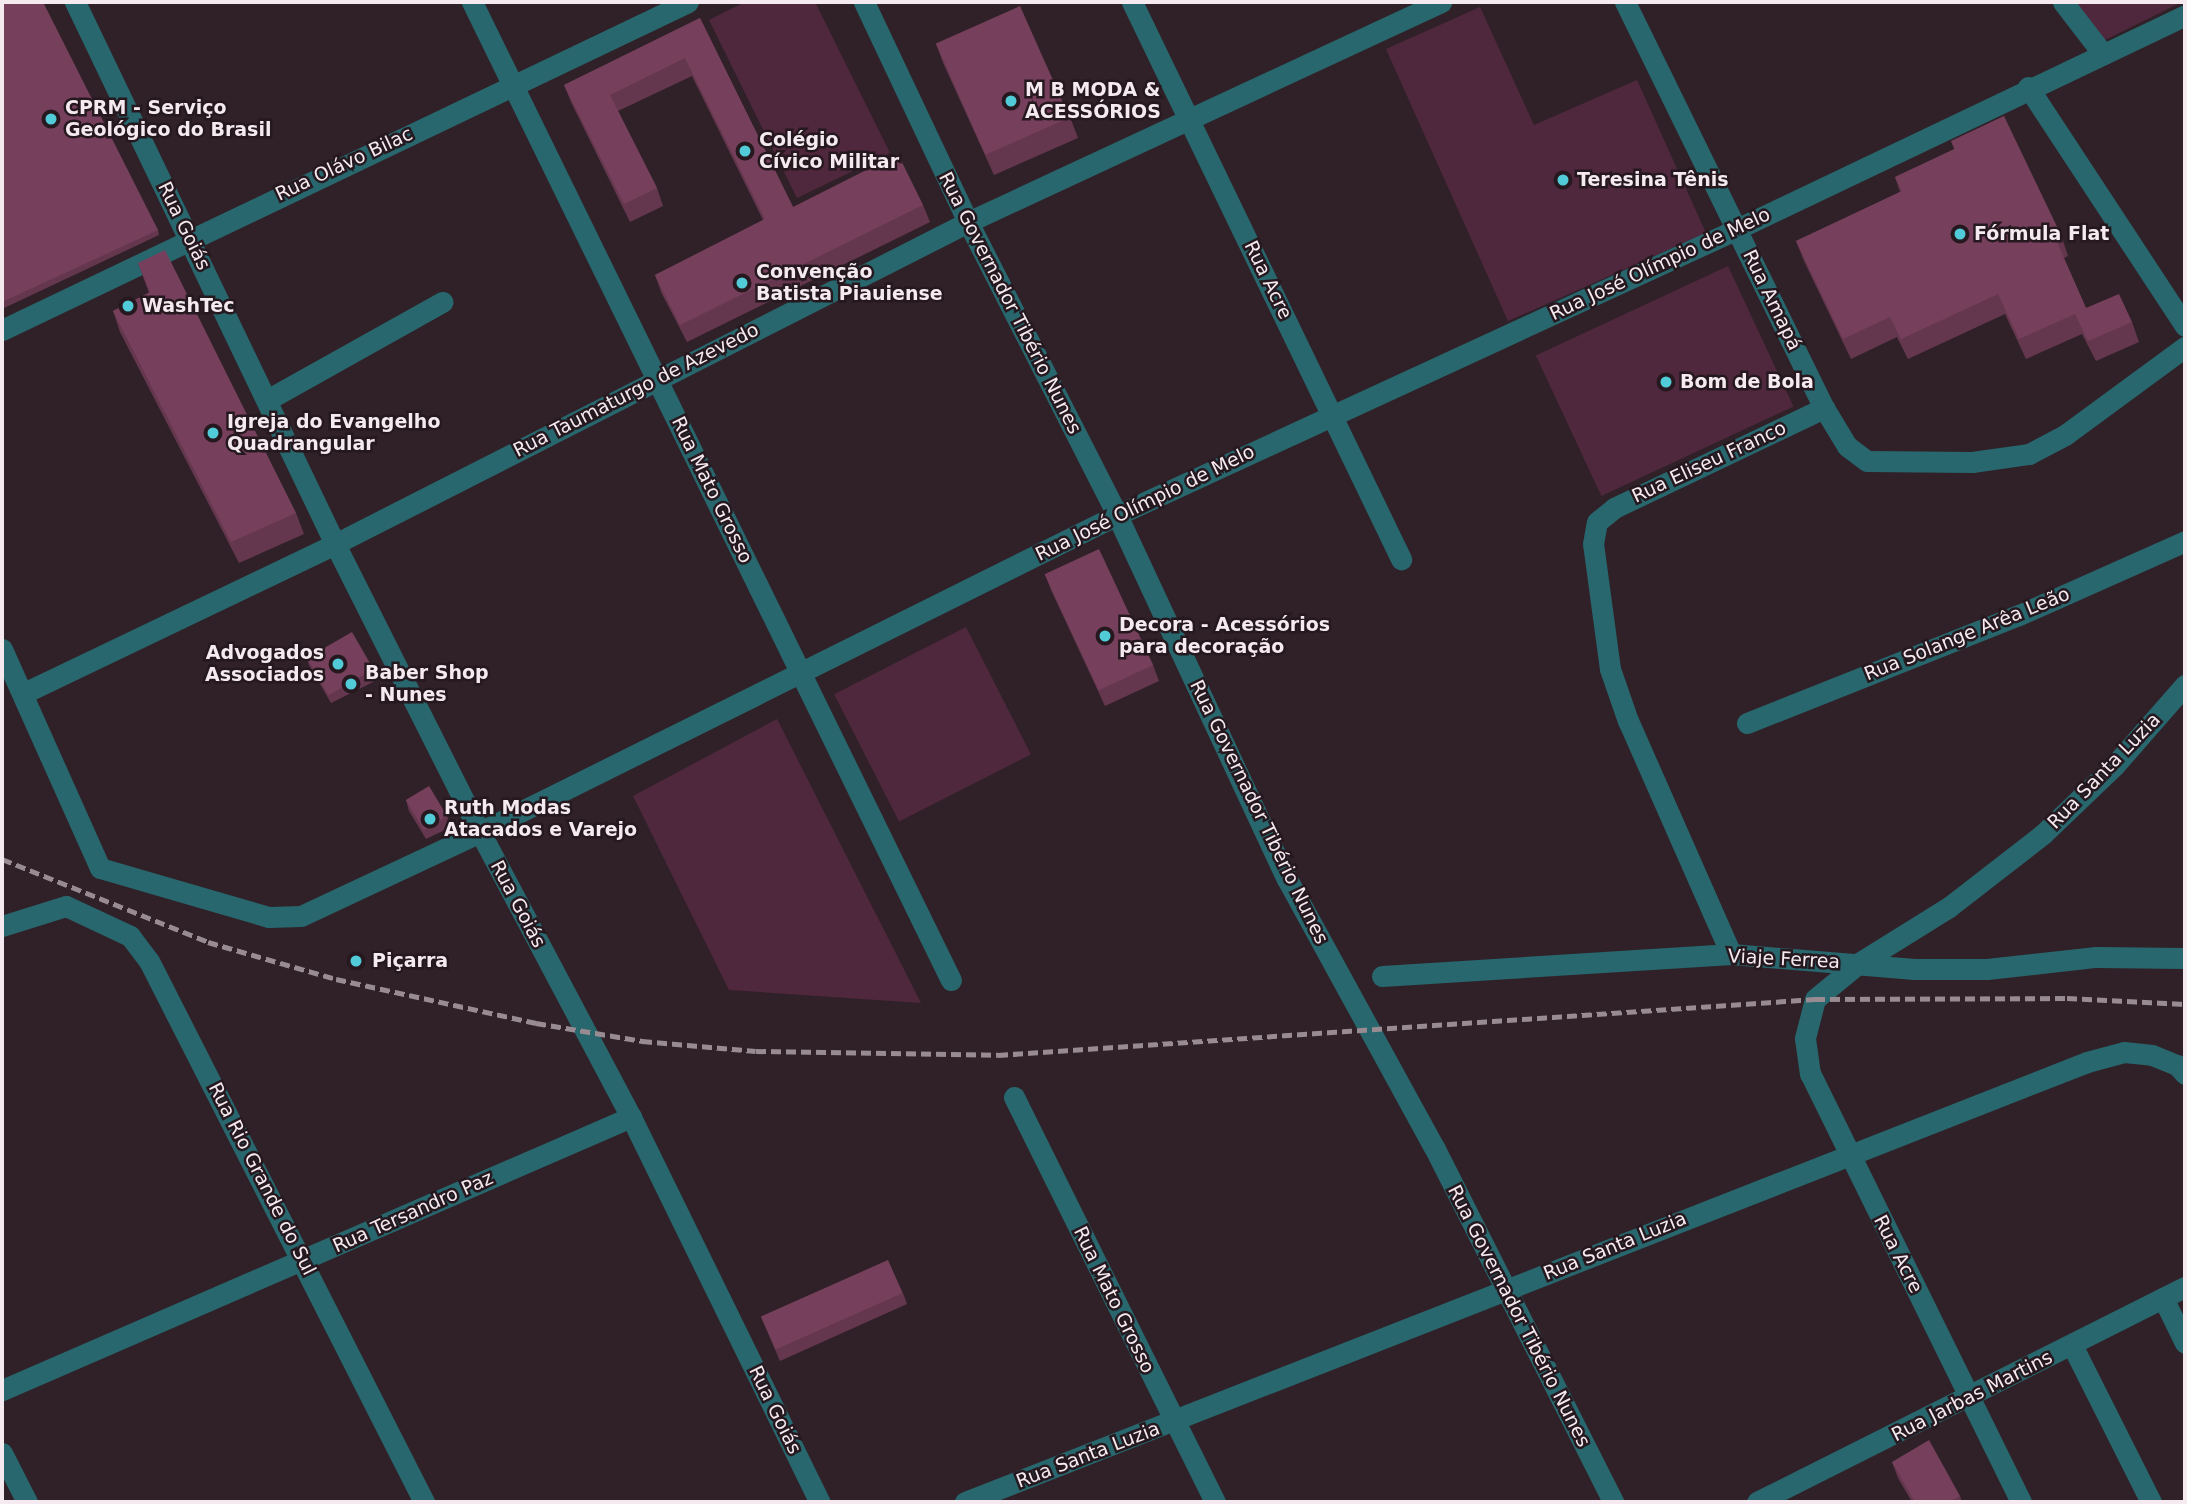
<!DOCTYPE html>
<html>
<head>
<meta charset="utf-8">
<style>
	body { margin:0 }
	#map { position:relative; width:2187px; height:1504px; overflow:hidden; background:#302128; font-family:"DejaVu Sans",sans-serif }
	div>[style] { position:absolute }
	.green>* { inset:0; background:#4f283d; transform-origin:0 0 }
	.minor>* { height:21px; margin:-10.5px; padding:0 10.5px; transform-origin:10.5px; border-radius:10.5px; background:#27676d }
	.rail>* { height:5px; margin-top:-2.5px; transform-origin:0; background:repeating-linear-gradient(90deg,#988b91 0 10px,transparent 0 15px) }
	.wall>* { inset:0; background:#65374f }
	.building>* { inset:0; background:#76405c; transform-origin:0 0 }
	.dots>* { width:19px; height:19px; translate:-50% -50%; box-sizing:border-box; border:4px solid #26181f; border-radius:50% }
	span { translate:-50% -50%; white-space:nowrap; text-align:center; line-height:1.15; -webkit-text-stroke:5px #26181f; paint-order:stroke }
	.poi-label { font-size:19px; color:#f5eaef; font-weight:700 }
	.left { translate:0 -50%; text-align:left }
	.right { translate:-100% -50%; text-align:right }
	.street-label { font-size:19px; color:#f5eaef }
	.frame { position:absolute; inset:0; border:4px solid #f5eaef; pointer-events:none }
</style>
</head>
<body>
<div id="map">
	<div class="green">
		<div style="clip-path:polygon(745px 2px,815px 2px,890px 153px,797px 198px,709px 20px)"></div>
		<div style="clip-path:polygon(2073px 2px,2182px 2px,2103px 41px)"></div>
		<div style="clip-path:polygon(1480px 7px,1534px 125px,1637px 80px,1706px 233px,1508px 321px,1386px 49px)"></div>
		<div style="left:1728px;top:266px;width:155px;height:212px;rotate:65deg"></div>
		<div style="left:966px;top:627px;width:143px;height:148px;rotate:63deg"></div>
		<div style="clip-path:polygon(777px 719px,921px 1003px,729px 990px,633px 796px)"></div>
	</div>
	<div class="minor">
		<div style="left:75px;top:2px;width:601px;rotate:64.37deg"></div>
		<div style="left:335px;top:544px;width:322px;rotate:63.3deg"></div>
		<div style="left:480px;top:832px;width:323px;rotate:62.1deg"></div>
		<div style="left:631px;top:1117px;width:429px;rotate:63.9deg"></div>
		<div style="left:472px;top:2px;width:1089px;rotate:63.91deg"></div>
		<div style="left:864px;top:2px;width:243px;rotate:64.7deg"></div>
		<div style="left:968px;top:222px;width:329px;rotate:63deg"></div>
		<div style="left:1117px;top:515px;width:402px;rotate:65deg"></div>
		<div style="left:1287px;top:879px;width:306px;rotate:61.3deg"></div>
		<div style="left:1434px;top:1147px;width:398px;rotate:63.2deg"></div>
		<div style="left:1132px;top:2px;width:619px;rotate:64.22deg"></div>
		<div style="left:1625px;top:2px;width:452px;rotate:63.9deg"></div>
		<div style="left:1824px;top:408px;width:44px;rotate:58.8deg"></div>
		<div style="left:1847px;top:446px;width:25px;rotate:37deg"></div>
		<div style="left:1867px;top:461px;width:105px;rotate:0.5deg"></div>
		<div style="left:1972px;top:462px;width:58px;rotate:-8deg"></div>
		<div style="left:2029px;top:454px;width:41px;rotate:-27.8deg"></div>
		<div style="left:2065px;top:435px;width:149px;rotate:-36.3deg"></div>
		<div style="left:2063px;top:2px;width:66px;rotate:52.4deg"></div>
		<div style="left:2028px;top:87px;width:286px;rotate:56.7deg"></div>
		<div style="left:2px;top:330px;width:760px;rotate:-25.55deg"></div>
		<div style="left:267px;top:400px;width:201px;rotate:-29.2deg"></div>
		<div style="left:2px;top:649px;width:240px;rotate:65.9deg"></div>
		<div style="left:100px;top:868px;width:176px;rotate:16.2deg"></div>
		<div style="left:269px;top:917px;width:32px;rotate:-2deg"></div>
		<div style="left:301px;top:916px;width:198px;rotate:-25.1deg"></div>
		<div style="left:480px;top:832px;width:712px;rotate:-26.46deg"></div>
		<div style="left:1117px;top:515px;width:683px;rotate:-24.76deg"></div>
		<div style="left:1737px;top:229px;width:496px;rotate:-25.5deg"></div>
		<div style="left:24px;top:693px;width:345px;rotate:-25.6deg"></div>
		<div style="left:335px;top:544px;width:710px;rotate:-26.96deg"></div>
		<div style="left:968px;top:222px;width:522px;rotate:-24.94deg"></div>
		<div style="left:1747px;top:723px;width:293px;rotate:-21.7deg"></div>
		<div style="left:2019px;top:615px;width:182px;rotate:-24deg"></div>
		<div style="left:2px;top:926px;width:67px;rotate:-17.4deg"></div>
		<div style="left:66px;top:906px;width:71px;rotate:25.1deg"></div>
		<div style="left:130px;top:936px;width:31px;rotate:53deg"></div>
		<div style="left:149px;top:961px;width:607px;rotate:63.05deg"></div>
		<div style="left:1731px;top:954px;width:255px;rotate:-113.8deg"></div>
		<div style="left:1628px;top:721px;width:55px;rotate:-109.1deg"></div>
		<div style="left:1610px;top:669px;width:126px;rotate:-97.7deg"></div>
		<div style="left:1593px;top:544px;width:22px;rotate:-80deg"></div>
		<div style="left:1597px;top:522px;width:22px;rotate:-39deg"></div>
		<div style="left:1614px;top:508px;width:233px;rotate:-25.5deg"></div>
		<div style="left:1382px;top:976px;width:350px;rotate:-3.6deg"></div>
		<div style="left:1731px;top:954px;width:184px;rotate:4.7deg"></div>
		<div style="left:1914px;top:969px;width:73px"></div>
		<div style="left:1987px;top:969px;width:110px;rotate:-6.3deg"></div>
		<div style="left:2096px;top:957px;width:89px;rotate:0.6deg"></div>
		<div style="left:1014px;top:1097px;width:452px;rotate:63.6deg"></div>
		<div style="left:2163px;top:1298px;width:50px;rotate:63.9deg"></div>
		<div style="left:2072px;top:1345px;width:176px;rotate:63.3deg"></div>
		<div style="left:2px;top:1390px;width:686px;rotate:-23.46deg"></div>
		<div style="left:2px;top:1453px;width:55px;rotate:63deg"></div>
		<div style="left:965px;top:1502px;width:1205px;rotate:-21.41deg"></div>
		<div style="left:2087px;top:1062px;width:38px;rotate:-15deg"></div>
		<div style="left:2124px;top:1052px;width:28px;rotate:6deg"></div>
		<div style="left:2152px;top:1055px;width:27px;rotate:22deg"></div>
		<div style="left:2177px;top:1065px;width:12px;rotate:48deg"></div>
		<div style="left:1757px;top:1502px;width:479px;rotate:-26.7deg"></div>
		<div style="left:2021px;top:1502px;width:477px;rotate:-116.2deg"></div>
		<div style="left:1810px;top:1074px;width:36px;rotate:-98deg"></div>
		<div style="left:1805px;top:1038px;width:40px;rotate:-75.6deg"></div>
		<div style="left:1815px;top:999px;width:57px;rotate:-39.3deg"></div>
		<div style="left:1859px;top:963px;width:106px;rotate:-31.9deg"></div>
		<div style="left:1949px;top:907px;width:119px;rotate:-37.8deg"></div>
		<div style="left:2043px;top:834px;width:98px;rotate:-43.8deg"></div>
		<div style="left:2114px;top:766px;width:108px;rotate:-48.8deg"></div>
	</div>
	<div class="rail">
		<div style="left:2px;top:859px;width:222px;rotate:21.9deg"></div>
		<div style="left:208px;top:942px;width:133px;rotate:16.1deg"></div>
		<div style="left:336px;top:979px;width:205px;rotate:12.4deg"></div>
		<div style="left:536px;top:1023px;width:108px;rotate:9.6deg"></div>
		<div style="left:642px;top:1041px;width:114px;rotate:5deg"></div>
		<div style="left:756px;top:1051px;width:242px;rotate:0.9deg"></div>
		<div style="left:998px;top:1055px;width:819px;rotate:-3.92deg"></div>
		<div style="left:1815px;top:999px;width:252px;rotate:-0.2deg"></div>
		<div style="left:2067px;top:998px;width:118px;rotate:2.9deg"></div>
	</div>
	<div class="wall">
		<div style="clip-path:polygon(2px 2px,158px 230px,159px 235px,2px 309px)"></div>
		<div style="clip-path:polygon(700px 18px,793px 207px,923px 205px,930px 222px,687px 342px,661px 292px,655px 275px,763px 220px,692px 76px,618px 111px,657px 188px,663px 206px,630px 222px,571px 102px,564px 85px)"></div>
		<div style="clip-path:polygon(936px 44px,1070px 117px,1078px 138px,994px 175px,944px 65px)"></div>
		<div style="clip-path:polygon(1951px 141px,2061px 235px,2068px 256px,2064px 258px,2086px 308px,2132px 322px,2139px 342px,2096px 361px,2082px 334px,2026px 359px,2005px 314px,1908px 359px,1897px 337px,1851px 359px,1804px 261px,1796px 241px,1900px 192px,1895px 177px,1954px 149px)"></div>
		<div style="clip-path:polygon(138px 263px,296px 513px,304px 534px,239px 563px,120px 332px,113px 311px,149px 293px)"></div>
		<div style="clip-path:polygon(1045px 574px,1153px 665px,1159px 681px,1105px 706px,1051px 590px)"></div>
		<div style="clip-path:polygon(305px 654px,373px 669px,377px 680px,331px 703px,309px 665px)"></div>
		<div style="clip-path:polygon(406px 800px,447px 816px,451px 827px,426px 839px,409px 811px)"></div>
		<div style="clip-path:polygon(903px 1293px,907px 1304px,780px 1361px,761px 1317px)"></div>
		<div style="clip-path:polygon(1892px 1462px,1960px 1496px,1962px 1502px,1912px 1502px,1898px 1478px)"></div>
	</div>
	<div class="building">
		<div style="clip-path:polygon(2px 2px,43px 2px,158px 230px,2px 302px)"></div>
		<div style="left:1020px;top:6px;width:122px;height:92px;rotate:66deg"></div>
		<div style="clip-path:polygon(700px 18px,793px 207px,898px 154px,923px 205px,680px 325px,655px 275px,765px 219px,685px 58px,610px 95px,657px 188px,624px 204px,564px 85px)"></div>
		<div style="clip-path:polygon(2004px 116px,2061px 235px,2055px 238px,2086px 308px,2119px 294px,2132px 322px,2088px 341px,2075px 314px,2019px 339px,1998px 294px,1901px 339px,1890px 317px,1843px 339px,1796px 241px,1902px 191px,1895px 177px,1955px 149px,1951px 141px)"></div>
		<div style="clip-path:polygon(165px 250px,296px 513px,231px 542px,113px 311px,150px 292px,138px 263px)"></div>
		<div style="left:1099px;top:549px;width:128px;height:60px;rotate:65deg"></div>
		<div style="left:352px;top:632px;width:43px;height:52px;rotate:60deg"></div>
		<div style="left:429px;top:786px;width:35px;height:27px;rotate:59deg"></div>
		<div style="left:888px;top:1260px;width:36px;height:139px;rotate:66deg"></div>
		<div style="clip-path:polygon(1929px 1440px,1960px 1496px,1949px 1502px,1915px 1502px,1892px 1462px)"></div>
	</div>
	<div class="dots">
		<div style="left:1011px;top:101px;background:#52cbd8"></div>
		<div style="left:51px;top:119px;background:#52cbd8"></div>
		<div style="left:745px;top:151px;background:#52cbd8"></div>
		<div style="left:1563px;top:180px;background:#52cbd8"></div>
		<div style="left:1960px;top:234px;background:#52cbd8"></div>
		<div style="left:742px;top:283px;background:#52cbd8"></div>
		<div style="left:128px;top:306px;background:#52cbd8"></div>
		<div style="left:1666px;top:382px;background:#52cbd8"></div>
		<div style="left:213px;top:433px;background:#52cbd8"></div>
		<div style="left:1105px;top:636px;background:#52cbd8"></div>
		<div style="left:338px;top:664px;background:#52cbd8"></div>
		<div style="left:351px;top:684px;background:#52cbd8"></div>
		<div style="left:430px;top:819px;background:#52cbd8"></div>
		<div style="left:356px;top:961px;background:#52cbd8"></div>
	</div>
	<div class="poi-label">
		<span class="left" style="left:1025px;top:101px">M B MODA &amp;<br>ACESSÓRIOS</span>
		<span class="left" style="left:65px;top:119px">CPRM - Serviço<br>Geológico do Brasil</span>
		<span class="left" style="left:759px;top:151px">Colégio<br>Cívico Militar</span>
		<span class="left" style="left:1577px;top:180px">Teresina Tênis</span>
		<span class="left" style="left:1974px;top:234px">Fórmula Flat</span>
		<span class="left" style="left:756px;top:283px">Convenção<br>Batista Piauiense</span>
		<span class="left" style="left:142px;top:306px">WashTec</span>
		<span class="left" style="left:1680px;top:382px">Bom de Bola</span>
		<span class="left" style="left:227px;top:433px">Igreja do Evangelho<br>Quadrangular</span>
		<span class="left" style="left:1119px;top:636px">Decora - Acessórios<br>para decoração</span>
		<span class="right" style="left:324px;top:664px">Advogados<br>Associados</span>
		<span class="left" style="left:365px;top:684px">Baber Shop<br>- Nunes</span>
		<span class="left" style="left:444px;top:819px">Ruth Modas<br>Atacados e Varejo</span>
		<span class="left" style="left:372px;top:961px">Piçarra</span>
	</div>
	<div class="street-label">
		<span style="left:344px;top:164px;rotate:-25deg">Rua Olávo Bilac</span>
		<span style="left:184px;top:226px;rotate:64deg">Rua Goiás</span>
		<span style="left:1660px;top:264px;rotate:-25deg">Rua José Olímpio de Melo</span>
		<span style="left:1268px;top:280px;rotate:64deg">Rua Acre</span>
		<span style="left:1772px;top:300px;rotate:64deg">Rua Amapá</span>
		<span style="left:1010px;top:303px;rotate:63deg">Rua Governador Tibério Nunes</span>
		<span style="left:636px;top:390px;rotate:-27deg">Rua Taumaturgo de Azevedo</span>
		<span style="left:1709px;top:462px;rotate:-25deg">Rua Eliseu Franco</span>
		<span style="left:712px;top:490px;rotate:64deg">Rua Mato Grosso</span>
		<span style="left:1145px;top:503px;rotate:-26deg">Rua José Olímpio de Melo</span>
		<span style="left:1967px;top:634px;rotate:-22deg">Rua Solange Arêa Leão</span>
		<span style="left:2104px;top:771px;rotate:-46deg">Rua Santa Luzia</span>
		<span style="left:1259px;top:812px;rotate:64deg">Rua Governador Tibério Nunes</span>
		<span style="left:518px;top:904px;rotate:62deg">Rua Goiás</span>
		<span style="left:1784px;top:959px;rotate:3deg">Viaje Ferrea</span>
		<span style="left:262px;top:1179px;rotate:63deg">Rua Rio Grande do Sul</span>
		<span style="left:413px;top:1212px;rotate:-24deg">Rua Tersandro Paz</span>
		<span style="left:1615px;top:1246px;rotate:-22deg">Rua Santa Luzia</span>
		<span style="left:1898px;top:1254px;rotate:63deg">Rua Acre</span>
		<span style="left:1114px;top:1300px;rotate:64deg">Rua Mato Grosso</span>
		<span style="left:1519px;top:1316px;rotate:63deg">Rua Governador Tibério Nunes</span>
		<span style="left:1972px;top:1396px;rotate:-27deg">Rua Jarbas Martins</span>
		<span style="left:775px;top:1410px;rotate:64deg">Rua Goiás</span>
		<span style="left:1088px;top:1455px;rotate:-21deg">Rua Santa Luzia</span>
	</div>
	<div class="frame"></div>
</div>
</body>
</html>
